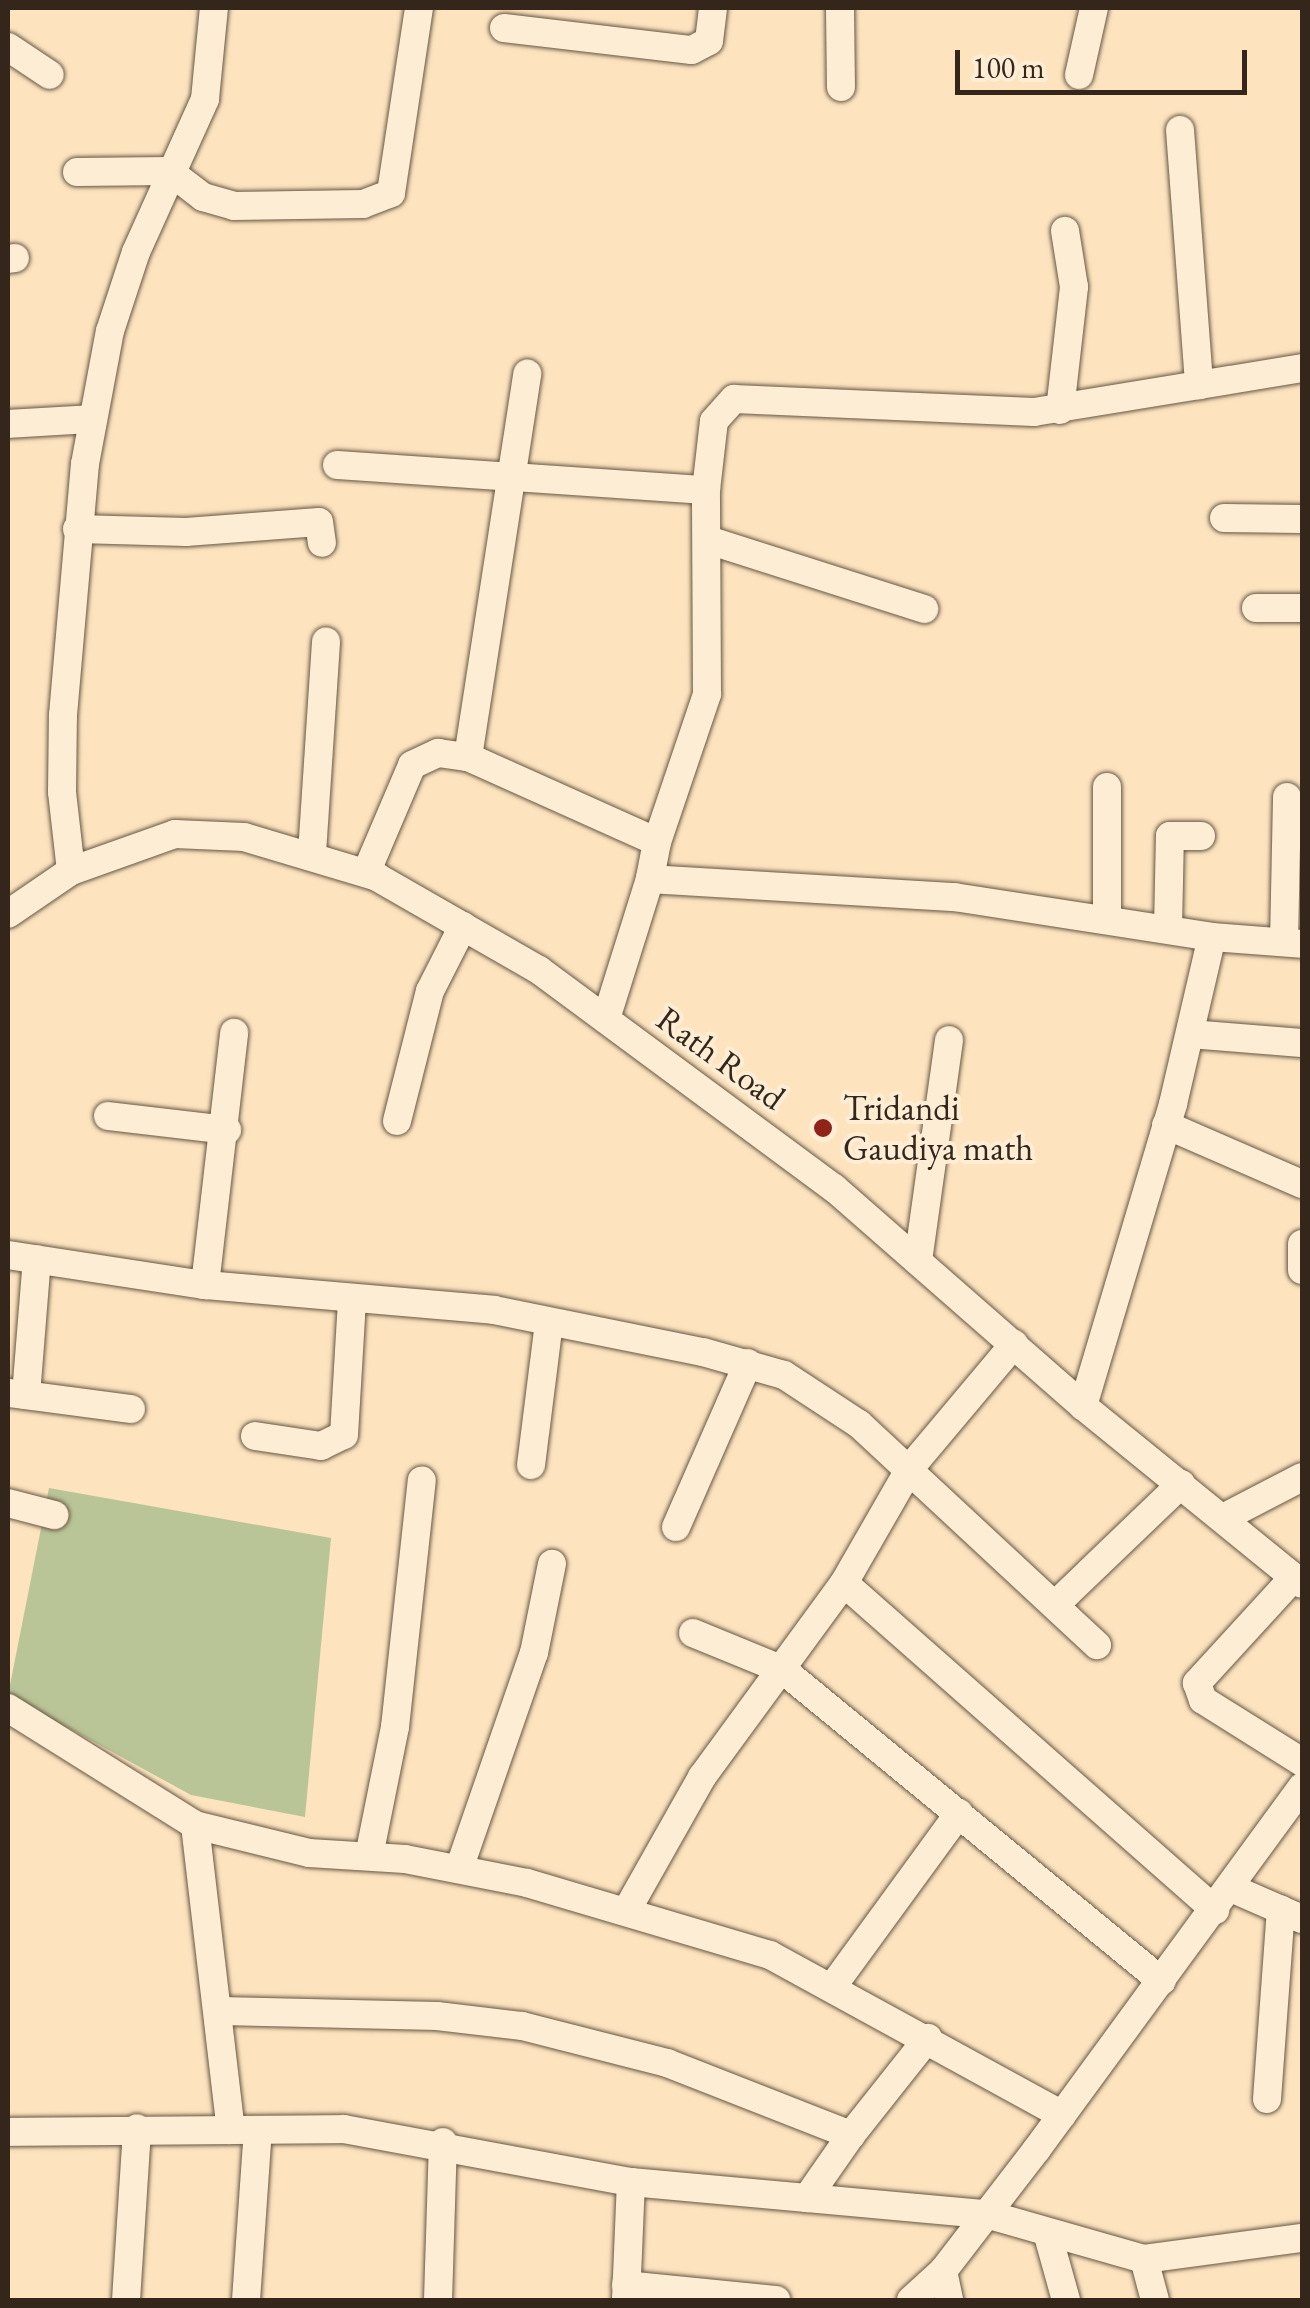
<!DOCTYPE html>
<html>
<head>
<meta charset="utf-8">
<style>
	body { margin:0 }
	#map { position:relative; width:1310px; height:2308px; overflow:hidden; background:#fde4bf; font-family:"EB Garamond",serif }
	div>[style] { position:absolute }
	.green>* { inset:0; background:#b9c597 }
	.roads { filter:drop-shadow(0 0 2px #665643) drop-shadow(0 0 2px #665643) }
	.minor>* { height:28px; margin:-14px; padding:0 14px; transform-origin:14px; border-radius:14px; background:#feedd5 }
	.dots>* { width:28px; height:28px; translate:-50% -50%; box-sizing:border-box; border:5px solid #feedd5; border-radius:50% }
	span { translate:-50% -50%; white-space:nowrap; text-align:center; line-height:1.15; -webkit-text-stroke:8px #feedd5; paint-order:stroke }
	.street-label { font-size:35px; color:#34261a }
	.poi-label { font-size:35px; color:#34261a }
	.left { translate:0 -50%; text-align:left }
	.frame { position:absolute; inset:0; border:10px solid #34261a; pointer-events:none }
	.scale { position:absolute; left:955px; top:50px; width:292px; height:45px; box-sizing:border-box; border:5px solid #34261a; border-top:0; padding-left:12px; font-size:30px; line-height:35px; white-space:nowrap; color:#34261a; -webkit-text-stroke:8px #feedd5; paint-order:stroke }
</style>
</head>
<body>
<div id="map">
	<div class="green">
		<div style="clip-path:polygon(49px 1488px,331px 1538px,305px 1817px,191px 1795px,8px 1695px)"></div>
	</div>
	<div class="roads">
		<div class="minor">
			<div style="left:840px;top:8px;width:79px;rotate:89.3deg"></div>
			<div style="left:504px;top:28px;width:189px;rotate:6.7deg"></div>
			<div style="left:692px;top:50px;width:19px;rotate:-28deg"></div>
			<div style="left:709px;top:41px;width:33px;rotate:-83deg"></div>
			<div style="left:8px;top:47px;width:50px;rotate:33.7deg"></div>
			<div style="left:1079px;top:75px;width:69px;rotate:-77.4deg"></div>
			<div style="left:1180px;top:130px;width:256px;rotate:85.7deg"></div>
			<div style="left:77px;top:172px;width:92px;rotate:-0.6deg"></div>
			<div style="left:169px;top:171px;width:43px;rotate:37.4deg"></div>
			<div style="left:203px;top:197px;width:32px;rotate:16deg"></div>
			<div style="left:234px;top:206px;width:129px;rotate:-0.9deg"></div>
			<div style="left:363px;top:204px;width:30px;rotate:-21deg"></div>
			<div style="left:391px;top:193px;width:187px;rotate:-81.4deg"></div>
			<div style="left:8px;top:259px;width:7px;rotate:-8deg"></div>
			<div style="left:1060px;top:410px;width:124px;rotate:-83.5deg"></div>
			<div style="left:1074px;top:287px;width:57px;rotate:-99.1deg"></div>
			<div style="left:8px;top:424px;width:85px;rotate:-3.4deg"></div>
			<div style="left:337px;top:465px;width:370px;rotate:3.9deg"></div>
			<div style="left:1224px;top:518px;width:78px;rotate:0.7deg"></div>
			<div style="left:77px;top:529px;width:109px;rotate:1.6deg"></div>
			<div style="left:186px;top:532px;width:133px;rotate:-4.3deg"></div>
			<div style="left:319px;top:522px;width:21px;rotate:82deg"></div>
			<div style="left:708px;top:540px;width:227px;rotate:17.7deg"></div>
			<div style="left:1256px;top:608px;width:46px"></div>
			<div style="left:468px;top:757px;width:388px;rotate:-81.2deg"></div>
			<div style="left:657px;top:842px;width:38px;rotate:101deg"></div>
			<div style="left:650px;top:879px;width:305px;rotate:3.4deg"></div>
			<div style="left:954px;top:897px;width:261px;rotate:8.8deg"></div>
			<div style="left:1212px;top:937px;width:90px;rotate:4.4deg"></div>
			<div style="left:312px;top:853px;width:212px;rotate:-86.2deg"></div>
			<div style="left:71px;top:871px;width:80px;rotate:-96.5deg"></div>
			<div style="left:62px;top:792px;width:77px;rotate:-89.3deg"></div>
			<div style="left:63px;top:715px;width:252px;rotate:-85deg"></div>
			<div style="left:85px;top:464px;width:135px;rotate:-79.4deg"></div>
			<div style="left:110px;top:331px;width:83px;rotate:-71.8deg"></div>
			<div style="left:136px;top:252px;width:168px;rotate:-65.7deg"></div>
			<div style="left:205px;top:99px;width:91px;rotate:-84.4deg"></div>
			<div style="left:366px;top:873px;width:117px;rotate:-66.9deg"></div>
			<div style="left:412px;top:765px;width:29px;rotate:-25deg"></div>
			<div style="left:438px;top:753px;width:30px;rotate:8deg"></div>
			<div style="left:468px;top:757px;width:207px;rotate:24.2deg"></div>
			<div style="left:657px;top:842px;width:156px;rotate:-71.3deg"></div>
			<div style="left:707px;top:694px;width:204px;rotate:-90.3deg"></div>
			<div style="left:706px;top:490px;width:69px;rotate:-83.4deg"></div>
			<div style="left:714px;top:421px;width:30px;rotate:-48deg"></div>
			<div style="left:734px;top:399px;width:300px;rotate:2.5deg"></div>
			<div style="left:1034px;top:412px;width:272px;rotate:-9.3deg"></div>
			<div style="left:8px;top:914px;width:76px;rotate:-34.3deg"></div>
			<div style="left:71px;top:871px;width:110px;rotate:-19.6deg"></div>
			<div style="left:175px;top:834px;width:69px;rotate:2.5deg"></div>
			<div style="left:244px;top:837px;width:139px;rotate:16.7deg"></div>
			<div style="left:377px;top:877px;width:187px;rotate:29.9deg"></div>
			<div style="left:539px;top:970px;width:367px;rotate:36.5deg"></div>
			<div style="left:834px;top:1188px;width:331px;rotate:41.2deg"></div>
			<div style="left:1083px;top:1406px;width:282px;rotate:39.1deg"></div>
			<div style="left:1107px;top:917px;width:130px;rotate:-90deg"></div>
			<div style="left:1168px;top:929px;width:93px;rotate:-88.8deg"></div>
			<div style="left:1170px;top:836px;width:31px"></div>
			<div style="left:1284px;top:942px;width:145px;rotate:-88.8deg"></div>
			<div style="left:606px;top:1019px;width:147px;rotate:-72.6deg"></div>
			<div style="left:1190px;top:1034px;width:112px;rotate:4.6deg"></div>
			<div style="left:108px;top:1116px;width:120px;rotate:6.7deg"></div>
			<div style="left:397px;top:1121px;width:134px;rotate:-75.8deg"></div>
			<div style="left:430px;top:991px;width:73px;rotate:-63.1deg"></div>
			<div style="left:1166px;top:1125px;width:148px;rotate:23.5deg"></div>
			<div style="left:1302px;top:1244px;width:26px;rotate:90deg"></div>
			<div style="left:8px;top:1255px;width:199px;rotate:8.7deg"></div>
			<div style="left:205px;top:1285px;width:290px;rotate:4.9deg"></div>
			<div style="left:494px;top:1310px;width:213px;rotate:11.4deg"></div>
			<div style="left:703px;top:1352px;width:84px;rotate:15.9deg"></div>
			<div style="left:784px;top:1375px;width:90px;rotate:33.2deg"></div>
			<div style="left:859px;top:1424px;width:325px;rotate:42.9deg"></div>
			<div style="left:918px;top:1261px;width:223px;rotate:-82deg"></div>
			<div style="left:205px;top:1285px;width:254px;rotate:-83.4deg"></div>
			<div style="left:9px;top:1393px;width:123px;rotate:7.5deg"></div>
			<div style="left:26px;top:1395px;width:136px;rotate:-85.4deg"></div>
			<div style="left:1083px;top:1406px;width:315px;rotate:-73.4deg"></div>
			<div style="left:1173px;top:1104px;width:171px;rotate:-76.9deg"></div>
			<div style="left:255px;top:1436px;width:67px;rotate:8.6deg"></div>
			<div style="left:321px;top:1446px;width:25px;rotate:-26deg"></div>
			<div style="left:344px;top:1435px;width:135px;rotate:-86.6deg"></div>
			<div style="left:531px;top:1465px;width:143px;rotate:-82.8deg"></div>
			<div style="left:8px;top:1503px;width:48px;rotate:14.6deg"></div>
			<div style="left:1223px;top:1518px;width:89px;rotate:-27.4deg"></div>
			<div style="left:676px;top:1527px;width:179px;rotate:-66.3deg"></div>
			<div style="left:1294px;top:1577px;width:144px;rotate:132.5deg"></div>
			<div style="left:1197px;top:1683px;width:18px;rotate:71deg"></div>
			<div style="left:1203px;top:1700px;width:117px;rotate:32.1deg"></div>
			<div style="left:844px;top:1583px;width:495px;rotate:41.4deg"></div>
			<div style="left:1055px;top:1605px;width:175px;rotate:-43.8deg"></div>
			<div style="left:693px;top:1633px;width:97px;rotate:22.3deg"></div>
			<div style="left:783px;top:1670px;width:490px;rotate:39.4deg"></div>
			<div style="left:8px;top:1708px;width:221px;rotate:32deg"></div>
			<div style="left:195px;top:1825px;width:117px;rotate:13.8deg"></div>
			<div style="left:309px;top:1853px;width:96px;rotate:3.6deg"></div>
			<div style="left:405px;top:1859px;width:124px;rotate:11.1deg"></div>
			<div style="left:527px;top:1883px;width:253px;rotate:16.5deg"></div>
			<div style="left:770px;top:1955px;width:333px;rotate:28.7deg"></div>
			<div style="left:195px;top:1825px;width:307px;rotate:83.3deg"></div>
			<div style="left:369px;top:1856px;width:132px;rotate:-78.6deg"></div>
			<div style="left:395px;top:1727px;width:248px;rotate:-83.8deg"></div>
			<div style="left:459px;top:1869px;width:229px;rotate:-70.9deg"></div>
			<div style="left:534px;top:1653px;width:91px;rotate:-78.6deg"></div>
			<div style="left:1231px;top:1888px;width:77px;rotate:23.6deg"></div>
			<div style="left:627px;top:1910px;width:153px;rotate:-60.6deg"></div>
			<div style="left:702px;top:1777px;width:240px;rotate:-53.8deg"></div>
			<div style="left:844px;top:1583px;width:133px;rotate:-60.1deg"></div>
			<div style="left:910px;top:1468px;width:162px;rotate:-50deg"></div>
			<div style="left:833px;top:1986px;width:214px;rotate:-53.9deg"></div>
			<div style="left:221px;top:2011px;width:216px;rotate:1.3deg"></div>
			<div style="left:437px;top:2016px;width:86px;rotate:6.7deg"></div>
			<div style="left:522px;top:2026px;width:150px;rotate:14.3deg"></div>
			<div style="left:667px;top:2063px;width:198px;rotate:21.4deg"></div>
			<div style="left:851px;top:2135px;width:77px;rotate:124.9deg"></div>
			<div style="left:1267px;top:2099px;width:190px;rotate:-85.8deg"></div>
			<div style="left:8px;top:2132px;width:336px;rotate:-0.5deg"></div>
			<div style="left:344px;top:2129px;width:292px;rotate:10.5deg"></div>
			<div style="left:631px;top:2182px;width:356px;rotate:5.2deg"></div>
			<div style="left:986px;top:2214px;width:164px;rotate:15.9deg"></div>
			<div style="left:1144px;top:2259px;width:159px;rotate:-7.6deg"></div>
			<div style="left:851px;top:2135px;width:124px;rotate:-51.6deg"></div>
			<div style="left:1047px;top:2232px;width:71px;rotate:74.4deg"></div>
			<div style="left:1144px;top:2259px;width:42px;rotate:75deg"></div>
			<div style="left:943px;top:2271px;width:30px;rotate:78deg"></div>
			<div style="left:626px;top:2285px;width:151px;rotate:5.7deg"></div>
			<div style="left:126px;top:2300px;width:172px;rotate:-86.3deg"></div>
			<div style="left:246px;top:2300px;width:170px;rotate:-86deg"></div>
			<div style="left:438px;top:2300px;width:158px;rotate:-88.2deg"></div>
			<div style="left:626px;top:2300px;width:118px;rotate:-87.6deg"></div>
			<div style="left:911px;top:2300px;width:43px;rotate:-42.2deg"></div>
			<div style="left:943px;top:2271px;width:154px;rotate:-52.4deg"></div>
			<div style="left:1037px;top:2149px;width:449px;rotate:-53.8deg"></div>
		</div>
	</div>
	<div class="dots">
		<div style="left:823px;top:1128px;background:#8f2418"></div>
	</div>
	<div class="street-label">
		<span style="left:721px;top:1058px;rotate:36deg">Rath Road</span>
	</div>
	<div class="poi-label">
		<span class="left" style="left:843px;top:1128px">Tridandi<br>Gaudiya math</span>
	</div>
	<div class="frame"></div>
	<div class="scale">100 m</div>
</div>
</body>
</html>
